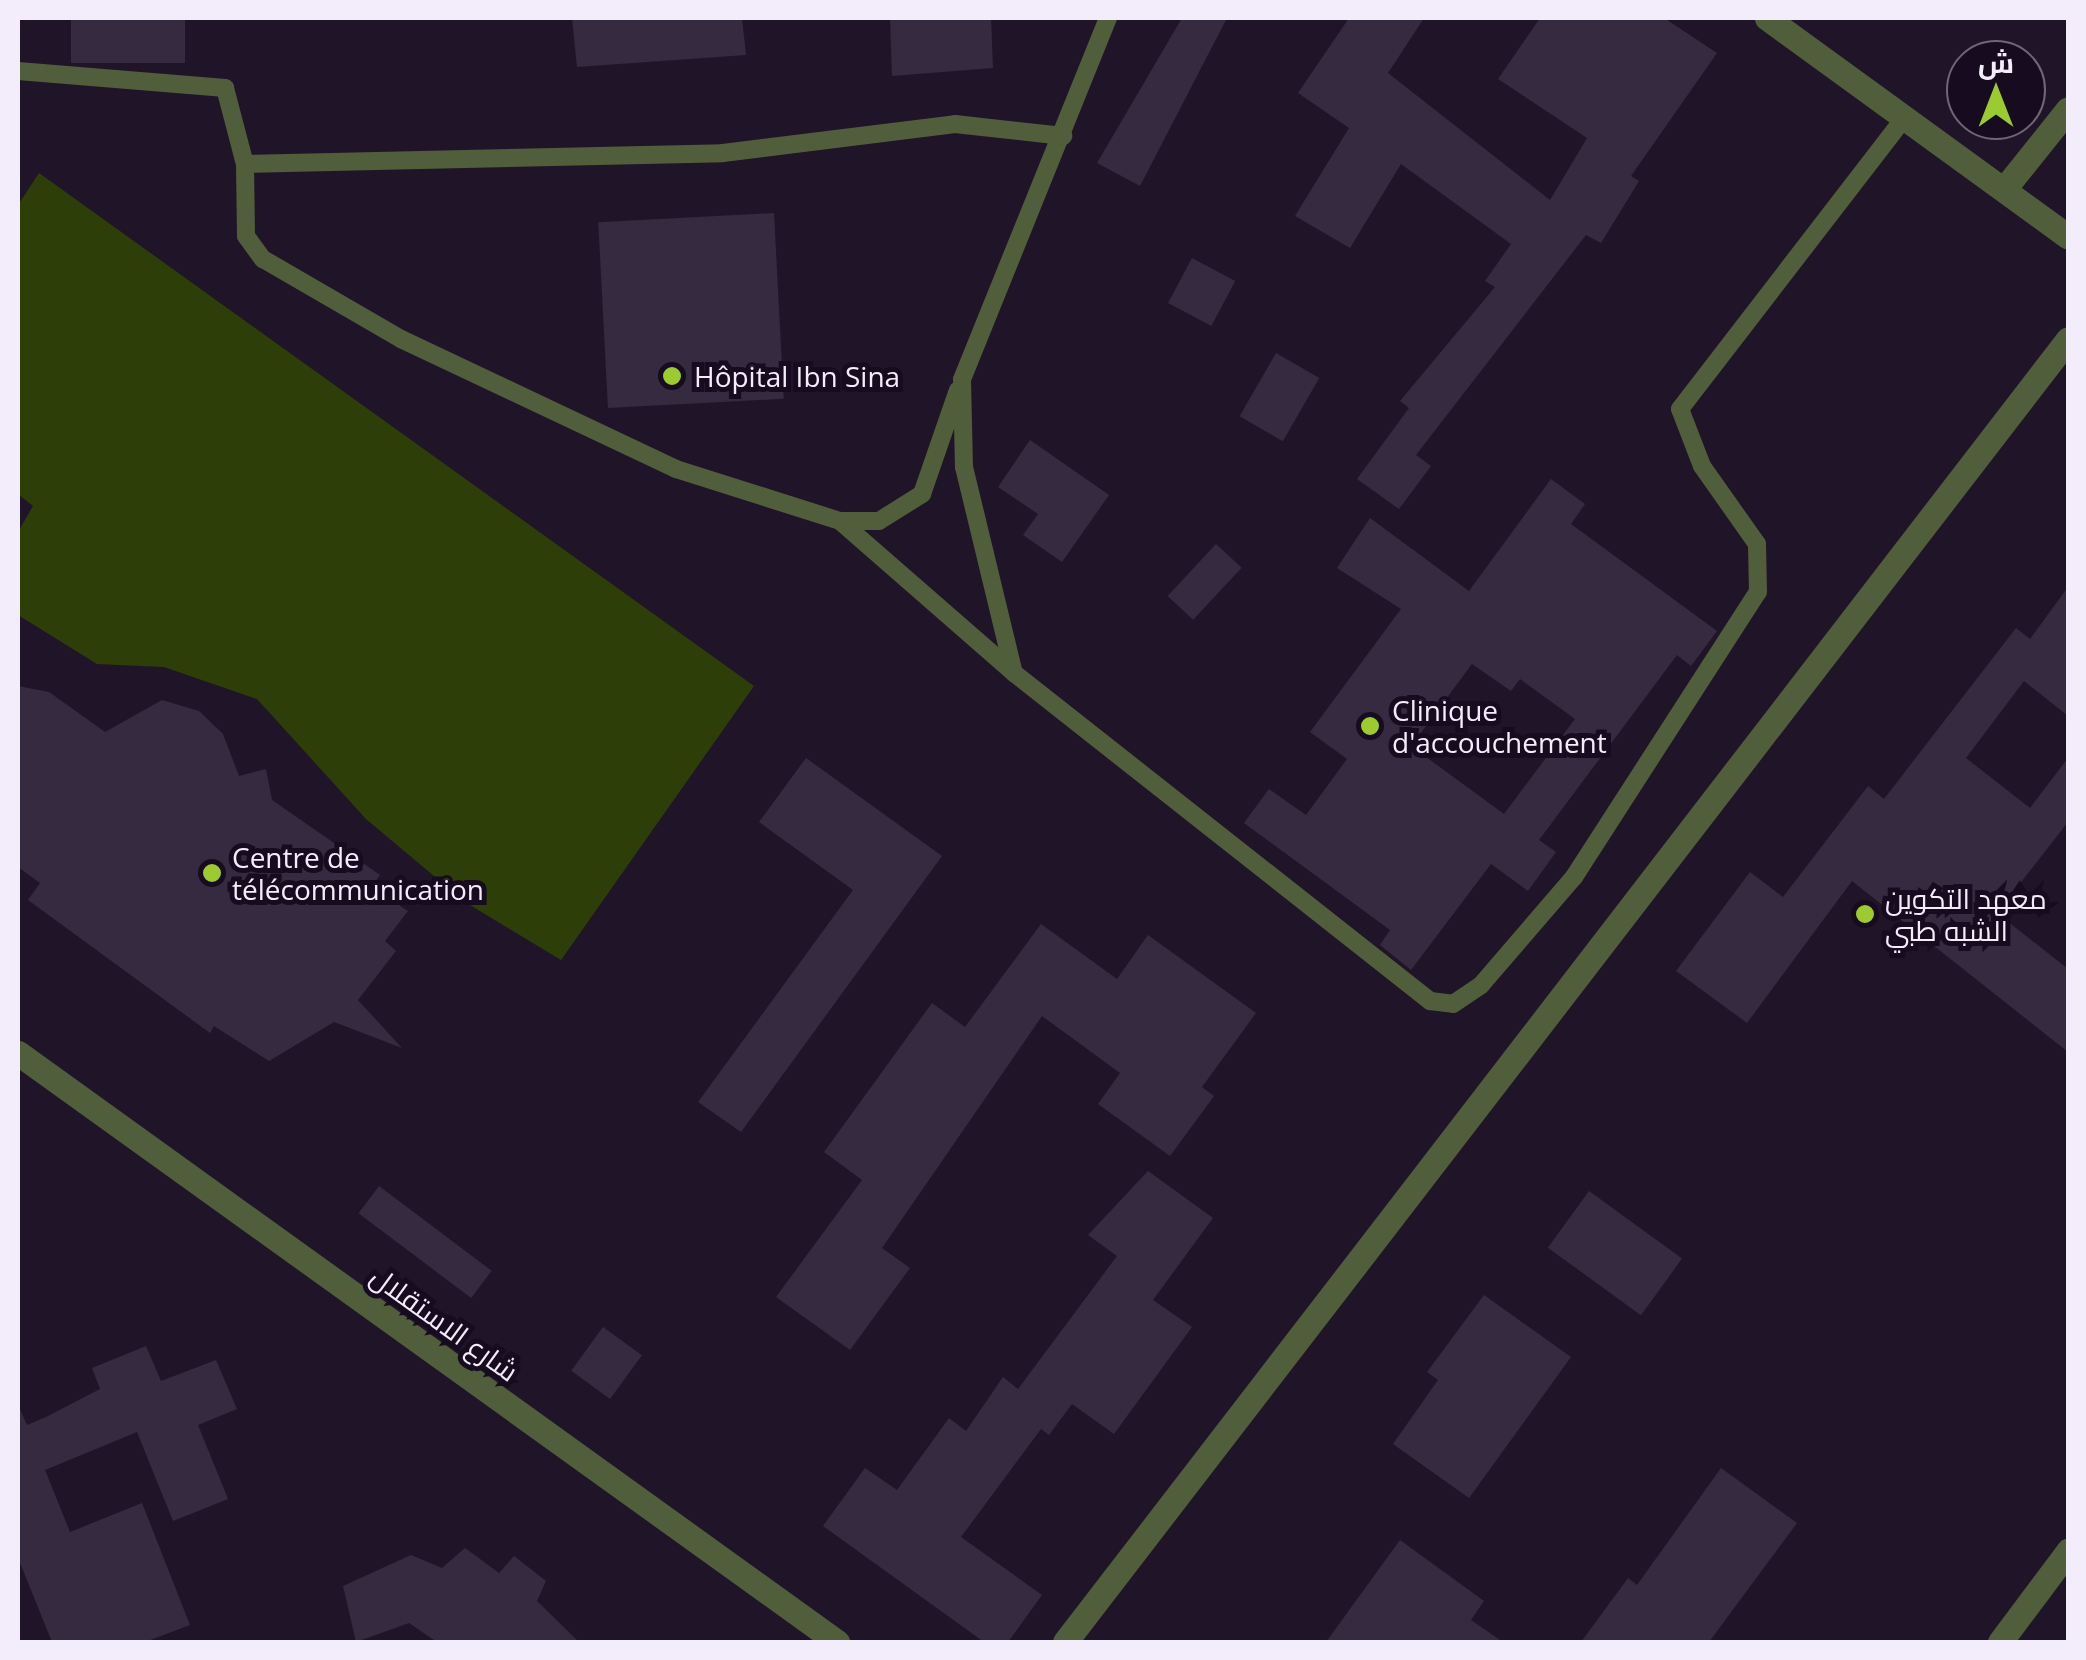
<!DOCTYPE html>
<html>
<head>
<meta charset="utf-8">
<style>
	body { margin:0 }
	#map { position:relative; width:2086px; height:1660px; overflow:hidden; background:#201528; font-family:"Open Sans",Cairo,sans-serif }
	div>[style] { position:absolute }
	.green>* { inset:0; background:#2e3e08 }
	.building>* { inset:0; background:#352a3f; transform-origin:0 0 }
	.service>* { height:18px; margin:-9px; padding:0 9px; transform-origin:9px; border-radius:9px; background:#515e3b }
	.minor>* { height:25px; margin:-12.5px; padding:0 12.5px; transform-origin:12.5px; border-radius:12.5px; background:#515e3b }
	.tertiary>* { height:25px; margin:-12.5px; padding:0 12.5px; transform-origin:12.5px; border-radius:12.5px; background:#515e3b }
	.dots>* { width:28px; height:28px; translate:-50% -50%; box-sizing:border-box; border:5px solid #170c1f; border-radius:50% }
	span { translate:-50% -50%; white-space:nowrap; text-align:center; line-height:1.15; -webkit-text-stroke:10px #170c1f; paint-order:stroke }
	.poi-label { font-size:28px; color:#f3ecfa }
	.left { translate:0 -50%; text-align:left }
	.street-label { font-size:28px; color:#f3ecfa }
	.frame { position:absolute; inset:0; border:20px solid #f3ecfa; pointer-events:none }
	.north { position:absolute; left:1946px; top:40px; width:100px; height:100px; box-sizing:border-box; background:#170c1f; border:2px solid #6f6677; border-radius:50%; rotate:0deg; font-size:28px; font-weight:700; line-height:40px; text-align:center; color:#f3ecfa }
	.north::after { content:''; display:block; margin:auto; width:35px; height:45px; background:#9cca31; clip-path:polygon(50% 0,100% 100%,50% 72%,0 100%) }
</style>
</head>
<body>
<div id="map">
	<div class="green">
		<div style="clip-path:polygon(39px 173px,754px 686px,561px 960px,465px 902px,366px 819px,257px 699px,164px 667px,97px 664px,18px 615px,18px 532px,33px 506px,18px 494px,18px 205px)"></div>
	</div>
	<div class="building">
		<div style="left:71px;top:18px;width:114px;height:45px"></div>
		<div style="clip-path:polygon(572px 18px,742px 18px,746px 55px,577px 67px)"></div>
		<div style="clip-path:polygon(890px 18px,991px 18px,993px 68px,892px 76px)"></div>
		<div style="clip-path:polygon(1182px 18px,1227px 18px,1140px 186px,1097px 163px)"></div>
		<div style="clip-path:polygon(1349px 18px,1424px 18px,1388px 73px,1550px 200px,1587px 138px,1498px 79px,1540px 18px,1664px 18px,1717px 53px,1631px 176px,1639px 181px,1601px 243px,1586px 235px,1416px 455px,1431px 466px,1399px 509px,1357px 479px,1409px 408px,1400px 401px,1495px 287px,1485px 281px,1511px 244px,1401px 164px,1350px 248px,1295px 216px,1349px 128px,1298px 93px)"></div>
		<div style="left:774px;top:213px;width:186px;height:176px;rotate:87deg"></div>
		<div style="left:1192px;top:258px;width:49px;height:51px;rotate:28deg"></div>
		<div style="left:1276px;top:353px;width:50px;height:73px;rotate:30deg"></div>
		<div style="clip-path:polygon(1030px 440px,1109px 495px,1062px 562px,1023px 535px,1038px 514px,998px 487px)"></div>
		<div style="clip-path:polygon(evenodd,1551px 479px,1585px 504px,1571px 524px,1717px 631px,1691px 666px,1677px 655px,1539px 840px,1556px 852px,1528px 891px,1491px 864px,1411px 970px,1380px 945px,1390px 930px,1244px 823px,1269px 789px,1306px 815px,1347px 759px,1310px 732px,1401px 609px,1337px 568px,1370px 518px,1469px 591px,1551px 479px,1472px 664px,1511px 691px,1520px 679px,1575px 719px,1504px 814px,1411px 746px,1472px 664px)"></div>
		<div style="left:1216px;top:544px;width:35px;height:71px;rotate:43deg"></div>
		<div style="clip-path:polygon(2068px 587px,2068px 716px,2024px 681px,1966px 758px,2030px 808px,2068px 758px,2068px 822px,1997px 913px,2068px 969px,2068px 1052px,1852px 881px,1747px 1023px,1676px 971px,1750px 872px,1783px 897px,1868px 786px,1884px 799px,2016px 628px,2030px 639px)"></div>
		<div style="clip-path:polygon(18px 686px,49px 692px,105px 732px,162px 700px,199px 711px,223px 734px,239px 776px,266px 769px,272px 800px,380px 875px,371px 887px,408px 911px,385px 941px,396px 951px,358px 1000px,402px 1048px,334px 1022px,269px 1061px,214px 1026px,210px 1033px,28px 900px,40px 883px,18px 867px)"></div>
		<div style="clip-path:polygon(806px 758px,942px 856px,741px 1132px,698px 1102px,853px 890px,759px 822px)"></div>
		<div style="clip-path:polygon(1041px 924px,1117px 979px,1148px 935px,1256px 1013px,1202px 1087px,1214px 1096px,1170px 1156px,1098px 1104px,1120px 1073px,1042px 1016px,882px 1248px,910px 1268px,850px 1350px,776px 1297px,862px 1180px,824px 1152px,932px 1003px,965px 1027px)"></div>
		<div style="clip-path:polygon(1148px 1171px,1213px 1218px,1153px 1300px,1192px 1327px,1114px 1434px,1072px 1404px,1049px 1435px,1041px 1429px,961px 1537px,1042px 1595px,1008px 1642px,984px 1642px,823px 1526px,865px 1468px,897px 1490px,949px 1418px,966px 1431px,1003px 1377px,1018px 1389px,1117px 1256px,1088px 1235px)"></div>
		<div style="left:379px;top:1186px;width:141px;height:34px;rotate:37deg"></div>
		<div style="left:1589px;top:1191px;width:115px;height:70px;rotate:36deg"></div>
		<div style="clip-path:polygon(1484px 1295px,1571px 1357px,1469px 1498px,1393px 1444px,1438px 1380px,1427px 1372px)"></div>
		<div style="left:603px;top:1327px;width:48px;height:54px;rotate:36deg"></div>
		<div style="clip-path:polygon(146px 1346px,161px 1381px,216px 1360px,237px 1409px,198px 1425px,228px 1499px,173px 1521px,137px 1432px,45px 1470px,70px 1532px,142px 1503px,190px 1625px,145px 1642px,52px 1642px,18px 1558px,18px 1405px,27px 1425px,46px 1417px,100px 1389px,92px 1368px)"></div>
		<div style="clip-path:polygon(1721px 1468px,1797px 1523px,1709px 1642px,1581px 1642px,1628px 1578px,1637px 1585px)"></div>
		<div style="clip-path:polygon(1400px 1540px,1484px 1601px,1471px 1620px,1503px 1642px,1326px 1642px)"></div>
		<div style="clip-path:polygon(465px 1548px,499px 1573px,514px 1556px,546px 1581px,537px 1601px,579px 1642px,437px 1642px,409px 1623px,356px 1642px,343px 1586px,411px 1555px,442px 1568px)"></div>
	</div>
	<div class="service">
		<div style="left:1108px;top:18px;width:390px;rotate:112deg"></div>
		<div style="left:962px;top:380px;width:87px;rotate:88.7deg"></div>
		<div style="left:964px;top:467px;width:212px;rotate:76.4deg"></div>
		<div style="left:1014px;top:673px;width:530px;rotate:38.25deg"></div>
		<div style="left:1430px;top:1001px;width:23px;rotate:7deg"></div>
		<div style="left:1453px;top:1004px;width:34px;rotate:-34deg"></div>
		<div style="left:1481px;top:985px;width:143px;rotate:-49.3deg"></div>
		<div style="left:1574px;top:877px;width:339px;rotate:-57.2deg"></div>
		<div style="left:1758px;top:592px;width:48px;rotate:-91.2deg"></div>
		<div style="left:1757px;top:544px;width:95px;rotate:-125.2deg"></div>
		<div style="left:1702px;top:466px;width:61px;rotate:-111.1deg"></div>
		<div style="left:1680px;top:409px;width:369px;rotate:-52.4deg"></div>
		<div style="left:18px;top:71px;width:208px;rotate:4.7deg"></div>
		<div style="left:225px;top:88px;width:79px;rotate:75.3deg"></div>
		<div style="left:245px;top:164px;width:72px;rotate:89.2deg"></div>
		<div style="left:246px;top:236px;width:29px;rotate:54deg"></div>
		<div style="left:263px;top:259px;width:160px;rotate:30.1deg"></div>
		<div style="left:401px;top:339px;width:304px;rotate:25.3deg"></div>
		<div style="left:676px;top:469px;width:172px;rotate:17.6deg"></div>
		<div style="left:840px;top:521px;width:231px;rotate:41.1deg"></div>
		<div style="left:245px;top:164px;width:478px;rotate:-1.3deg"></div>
		<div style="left:723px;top:153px;width:234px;rotate:-7.1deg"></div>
		<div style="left:955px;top:124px;width:109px;rotate:6.3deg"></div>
		<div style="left:840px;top:521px;width:39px"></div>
		<div style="left:879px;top:521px;width:51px;rotate:-32.1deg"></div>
		<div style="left:922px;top:494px;width:110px;rotate:-70.9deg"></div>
	</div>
	<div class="minor">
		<div style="left:1767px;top:18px;width:372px;rotate:36deg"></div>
		<div style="left:2004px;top:189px;width:102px;rotate:-51.3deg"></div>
		<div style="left:1065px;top:1642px;width:1644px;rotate:-52.41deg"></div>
		<div style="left:2000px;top:1642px;width:114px;rotate:-53.2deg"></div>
	</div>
	<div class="tertiary">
		<div style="left:18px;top:1053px;width:1009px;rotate:35.72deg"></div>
	</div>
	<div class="dots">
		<div style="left:672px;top:376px;background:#9cca31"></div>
		<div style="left:1370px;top:726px;background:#9cca31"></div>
		<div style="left:212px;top:873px;background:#9cca31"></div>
		<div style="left:1865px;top:914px;background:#9cca31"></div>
	</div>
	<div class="poi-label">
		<span class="left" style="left:694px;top:376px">Hôpital Ibn Sina</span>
		<span class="left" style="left:1392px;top:726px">Clinique<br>d'accouchement</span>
		<span class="left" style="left:232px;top:873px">Centre de<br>télécommunication</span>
		<span class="left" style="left:1885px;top:914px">معهد التكوين<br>الشبه طبي</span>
	</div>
	<div class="street-label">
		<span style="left:445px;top:1323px;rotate:36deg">شارع الاستقلال</span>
	</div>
	<div class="frame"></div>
	<div class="north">ش</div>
</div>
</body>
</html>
